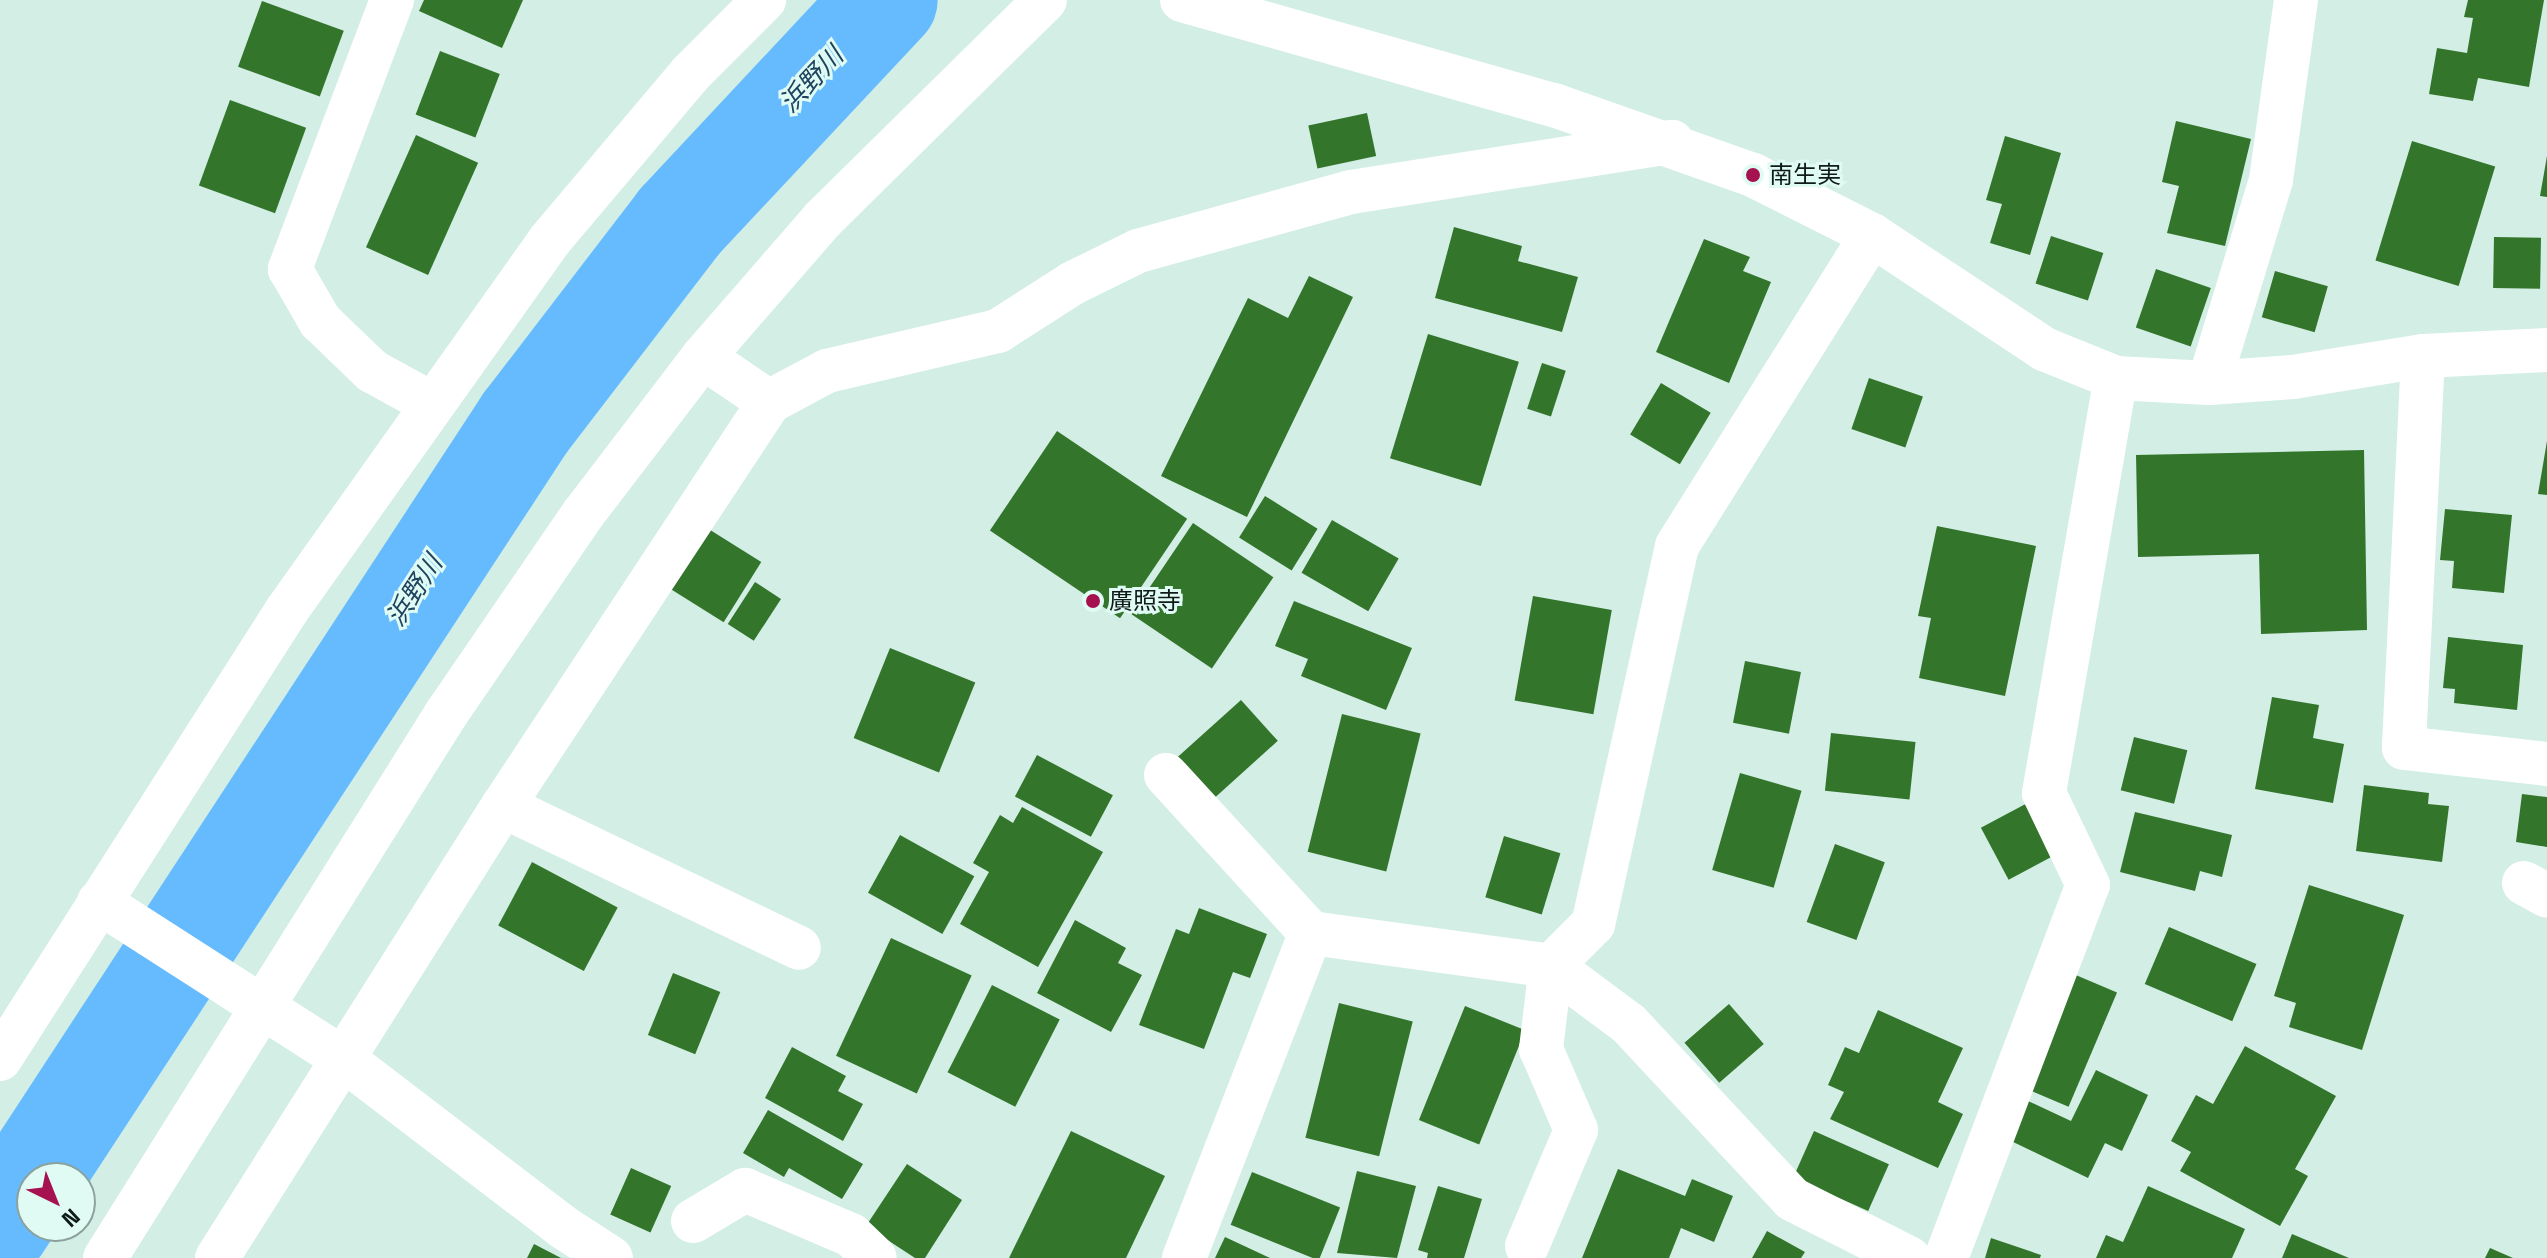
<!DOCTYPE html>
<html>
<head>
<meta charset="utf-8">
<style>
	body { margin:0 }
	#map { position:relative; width:2547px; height:1258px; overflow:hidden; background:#d2eee5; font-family:"Space Grotesk","Noto Sans JP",sans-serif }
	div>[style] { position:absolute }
	.river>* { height:102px; margin:-51px; padding:0 51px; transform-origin:51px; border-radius:51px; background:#66bbfe }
	.building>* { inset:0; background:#34752c; transform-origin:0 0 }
	.minor>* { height:44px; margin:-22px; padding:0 22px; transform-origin:22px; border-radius:22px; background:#fff }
	.dots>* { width:22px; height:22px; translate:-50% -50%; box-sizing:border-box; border:4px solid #dffbf3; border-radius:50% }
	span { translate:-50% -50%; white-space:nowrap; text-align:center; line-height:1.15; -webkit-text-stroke:6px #dffbf3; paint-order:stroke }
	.poi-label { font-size:24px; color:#101a18 }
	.left { translate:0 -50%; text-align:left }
	.water-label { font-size:26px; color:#20435f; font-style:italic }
	.north { position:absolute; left:16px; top:1162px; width:80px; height:80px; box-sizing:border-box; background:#dffbf3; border:2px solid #8ca19b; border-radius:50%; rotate:137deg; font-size:22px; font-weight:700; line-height:32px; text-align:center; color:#101a18 }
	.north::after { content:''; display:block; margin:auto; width:28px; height:36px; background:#a5124f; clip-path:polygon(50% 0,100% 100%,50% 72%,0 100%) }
</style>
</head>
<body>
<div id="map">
	<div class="river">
		<div style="left:0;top:1225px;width:959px;rotate:-56.79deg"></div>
		<div style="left:525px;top:423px;width:253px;rotate:-52.5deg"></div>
		<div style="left:679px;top:222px;width:304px;rotate:-46.9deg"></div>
	</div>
	<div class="building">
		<div style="clip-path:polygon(424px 0,523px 0,502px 48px,419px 11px)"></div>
		<div style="clip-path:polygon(2468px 0,2544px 0,2529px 87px,2478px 78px,2473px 101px,2429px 94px,2437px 48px,2467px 53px,2473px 18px,2464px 17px)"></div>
		<div style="left:262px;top:1px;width:87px;height:70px;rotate:20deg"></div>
		<div style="left:440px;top:51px;width:64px;height:68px;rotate:21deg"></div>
		<div style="left:230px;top:100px;width:81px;height:91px;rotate:20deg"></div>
		<div style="left:1367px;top:113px;width:44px;height:60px;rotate:78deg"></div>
		<div style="clip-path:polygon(2176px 121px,2251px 139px,2225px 246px,2167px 233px,2179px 186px,2162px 182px)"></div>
		<div style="left:416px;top:135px;width:68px;height:123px;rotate:24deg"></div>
		<div style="clip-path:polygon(2005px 136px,2061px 153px,2030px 255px,1990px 243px,2002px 204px,1986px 200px)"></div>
		<div style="left:2412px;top:141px;width:87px;height:125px;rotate:17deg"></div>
		<div style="clip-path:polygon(2547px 156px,2547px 197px,2540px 196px)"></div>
		<div style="clip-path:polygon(1454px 227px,1522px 246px,1518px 261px,1578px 277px,1562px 332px,1435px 298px)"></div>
		<div style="left:2051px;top:236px;width:55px;height:50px;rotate:18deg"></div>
		<div style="left:2494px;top:237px;width:47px;height:51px;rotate:1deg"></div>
		<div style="clip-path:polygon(1704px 239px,1750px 257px,1743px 271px,1771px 282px,1729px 383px,1656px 352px)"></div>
		<div style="left:2156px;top:269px;width:58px;height:62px;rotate:19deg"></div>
		<div style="left:2275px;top:271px;width:55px;height:48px;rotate:16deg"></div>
		<div style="clip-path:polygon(1309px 276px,1353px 297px,1247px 517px,1161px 476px,1248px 298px,1288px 318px)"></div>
		<div style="left:1428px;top:334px;width:95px;height:130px;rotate:17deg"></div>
		<div style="left:1542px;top:363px;width:25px;height:48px;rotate:18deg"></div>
		<div style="left:1869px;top:378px;width:57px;height:54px;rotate:19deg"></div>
		<div style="left:1661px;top:383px;width:58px;height:60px;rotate:31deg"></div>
		<div style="left:1057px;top:431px;width:157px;height:120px;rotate:34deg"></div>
		<div style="clip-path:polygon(2547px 441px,2547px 495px,2538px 494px)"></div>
		<div style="clip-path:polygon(2364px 450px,2367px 630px,2261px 634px,2259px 554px,2138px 557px,2136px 455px)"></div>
		<div style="left:1265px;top:496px;width:62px;height:49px;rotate:32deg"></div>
		<div style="clip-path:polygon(2445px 509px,2512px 515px,2504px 593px,2452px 588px,2454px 561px,2440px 560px)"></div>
		<div style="left:1332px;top:520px;width:77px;height:61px;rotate:30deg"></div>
		<div style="left:1193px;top:523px;width:97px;height:110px;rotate:34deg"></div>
		<div style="clip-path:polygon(1937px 526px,2036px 546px,2005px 696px,1919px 678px,1931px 618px,1918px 616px)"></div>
		<div style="left:707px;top:528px;width:64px;height:71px;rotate:32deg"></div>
		<div style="left:755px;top:582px;width:31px;height:50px;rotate:33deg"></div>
		<div style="left:1533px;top:596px;width:80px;height:106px;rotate:10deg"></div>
		<div style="clip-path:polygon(1294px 601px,1412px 648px,1386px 710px,1301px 676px,1308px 659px,1275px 646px)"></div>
		<div style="clip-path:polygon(2448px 637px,2523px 645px,2517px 710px,2454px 703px,2455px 689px,2443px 688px)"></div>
		<div style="left:890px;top:648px;width:92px;height:97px;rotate:22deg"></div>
		<div style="left:1745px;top:661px;width:57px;height:63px;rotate:11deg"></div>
		<div style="clip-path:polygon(2272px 697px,2319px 705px,2313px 738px,2344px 744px,2333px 803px,2255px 789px)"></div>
		<div style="left:1241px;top:700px;width:55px;height:86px;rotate:48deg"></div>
		<div style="left:1342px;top:714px;width:81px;height:142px;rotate:14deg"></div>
		<div style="left:1831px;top:733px;width:85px;height:58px;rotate:6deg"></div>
		<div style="left:2134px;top:737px;width:55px;height:55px;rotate:14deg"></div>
		<div style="left:1037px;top:755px;width:86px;height:47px;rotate:28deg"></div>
		<div style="left:1740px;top:773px;width:64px;height:101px;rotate:16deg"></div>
		<div style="clip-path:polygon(2364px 785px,2429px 793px,2428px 804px,2449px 806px,2442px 862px,2356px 851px)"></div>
		<div style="clip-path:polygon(2522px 794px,2547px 797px,2547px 847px,2516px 842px)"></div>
		<div style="left:2033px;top:800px;width:59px;height:59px;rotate:62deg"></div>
		<div style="clip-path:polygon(1022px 807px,1103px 852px,1038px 967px,960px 924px,989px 872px,973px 863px,1000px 815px,1013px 823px)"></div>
		<div style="clip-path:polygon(2135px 812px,2232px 835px,2222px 877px,2200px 871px,2195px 891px,2120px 872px)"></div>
		<div style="left:900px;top:835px;width:85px;height:66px;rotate:29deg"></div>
		<div style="left:1504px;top:836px;width:59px;height:64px;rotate:17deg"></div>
		<div style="left:1835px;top:844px;width:53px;height:83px;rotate:20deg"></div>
		<div style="left:532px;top:862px;width:97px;height:72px;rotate:28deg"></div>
		<div style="clip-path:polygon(2309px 885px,2404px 915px,2362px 1050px,2289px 1027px,2296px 1003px,2274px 996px)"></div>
		<div style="clip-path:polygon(1199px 908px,1267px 934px,1250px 978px,1233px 972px,1204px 1049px,1139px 1025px,1176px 929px,1189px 934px)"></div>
		<div style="clip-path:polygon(1075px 920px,1126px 948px,1118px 963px,1142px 975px,1111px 1032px,1037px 993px)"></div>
		<div style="left:2169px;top:927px;width:95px;height:62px;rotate:23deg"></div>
		<div style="left:891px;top:938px;width:89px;height:130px;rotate:25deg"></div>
		<div style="left:673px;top:973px;width:51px;height:67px;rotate:22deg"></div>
		<div style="left:2071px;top:973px;width:50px;height:124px;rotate:23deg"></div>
		<div style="left:992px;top:985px;width:76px;height:98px;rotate:27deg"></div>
		<div style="left:1339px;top:1003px;width:76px;height:139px;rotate:14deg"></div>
		<div style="left:1729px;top:1004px;width:53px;height:59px;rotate:49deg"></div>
		<div style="left:1465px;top:1006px;width:65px;height:123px;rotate:22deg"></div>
		<div style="clip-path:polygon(1878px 1010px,1963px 1048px,1938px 1102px,1963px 1114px,1938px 1168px,1830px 1119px,1844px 1092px,1828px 1085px,1845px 1047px,1859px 1053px)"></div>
		<div style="clip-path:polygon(2245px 1046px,2336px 1096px,2295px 1169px,2308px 1176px,2280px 1226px,2180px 1171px,2191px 1152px,2171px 1141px,2196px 1095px,2213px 1104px)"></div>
		<div style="clip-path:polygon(792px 1047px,846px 1076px,838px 1091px,863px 1104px,843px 1141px,765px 1098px)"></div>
		<div style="clip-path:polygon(2096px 1070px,2148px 1095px,2122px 1151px,2105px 1143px,2088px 1178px,2009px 1140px,2028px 1101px,2071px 1121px)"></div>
		<div style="clip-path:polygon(768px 1110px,863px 1164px,842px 1199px,789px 1168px,784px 1177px,743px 1153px)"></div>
		<div style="clip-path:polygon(1071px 1131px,1165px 1176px,1126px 1258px,1009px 1258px)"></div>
		<div style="left:1814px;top:1131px;width:82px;height:51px;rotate:24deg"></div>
		<div style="clip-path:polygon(907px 1164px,962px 1200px,925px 1258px,915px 1258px,866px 1226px)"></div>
		<div style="left:631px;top:1168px;width:44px;height:51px;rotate:24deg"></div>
		<div style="clip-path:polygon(1618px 1169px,1685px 1196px,1692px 1179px,1733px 1196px,1714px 1242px,1681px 1228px,1669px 1258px,1582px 1258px)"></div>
		<div style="clip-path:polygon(1357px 1171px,1416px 1186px,1397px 1258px,1337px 1253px)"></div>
		<div style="left:1252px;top:1172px;width:95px;height:57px;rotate:22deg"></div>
		<div style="clip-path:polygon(1438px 1186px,1482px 1199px,1464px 1258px,1427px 1258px,1428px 1253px,1418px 1250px)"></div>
		<div style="clip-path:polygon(2148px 1186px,2245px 1229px,2232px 1258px,2096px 1258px,2106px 1235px,2123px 1242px)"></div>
		<div style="clip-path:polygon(1767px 1231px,1805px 1252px,1801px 1258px,1752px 1258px)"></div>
		<div style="clip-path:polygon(2292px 1234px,2349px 1258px,2282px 1258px)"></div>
		<div style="clip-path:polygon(1225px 1237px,1270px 1258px,1215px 1258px)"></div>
		<div style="clip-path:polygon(1991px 1238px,2041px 1255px,2040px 1258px,1985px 1258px)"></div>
		<div style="clip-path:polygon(534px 1244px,561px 1258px,527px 1258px)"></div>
		<div style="clip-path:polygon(2490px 1248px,2513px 1258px,2485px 1258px)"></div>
	</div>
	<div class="minor">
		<div style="left:392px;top:0;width:288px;rotate:110.8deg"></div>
		<div style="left:290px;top:269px;width:60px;rotate:60deg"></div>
		<div style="left:320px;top:321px;width:72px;rotate:43.9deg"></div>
		<div style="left:372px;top:371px;width:68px;rotate:28.8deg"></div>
		<div style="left:1182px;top:0;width:387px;rotate:15.8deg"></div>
		<div style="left:1554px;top:105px;width:211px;rotate:19.4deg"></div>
		<div style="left:1753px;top:175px;width:133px;rotate:26.8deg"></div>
		<div style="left:1872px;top:235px;width:206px;rotate:33.5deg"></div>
		<div style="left:2044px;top:349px;width:78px;rotate:21.9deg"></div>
		<div style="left:2116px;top:378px;width:93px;rotate:3.1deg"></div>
		<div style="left:2209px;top:383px;width:84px;rotate:-4.1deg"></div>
		<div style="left:2293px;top:377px;width:132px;rotate:-9.2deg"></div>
		<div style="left:2423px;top:356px;width:124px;rotate:-2.8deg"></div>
		<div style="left:1872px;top:235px;width:367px;rotate:122.1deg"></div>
		<div style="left:1677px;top:546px;width:387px;rotate:102.5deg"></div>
		<div style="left:1593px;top:924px;width:59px;rotate:135deg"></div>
		<div style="left:1551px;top:966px;width:97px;rotate:36.6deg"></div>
		<div style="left:1629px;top:1024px;width:239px;rotate:47deg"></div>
		<div style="left:1792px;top:1199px;width:131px;rotate:26.8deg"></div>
		<div style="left:2423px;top:356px;width:392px;rotate:92.8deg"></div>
		<div style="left:2404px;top:748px;width:144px;rotate:6.4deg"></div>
		<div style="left:703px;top:357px;width:80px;rotate:34.3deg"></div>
		<div style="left:2209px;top:383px;width:212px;rotate:-73deg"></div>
		<div style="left:2271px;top:180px;width:182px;rotate:-82.1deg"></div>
		<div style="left:1166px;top:775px;width:214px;rotate:47.5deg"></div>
		<div style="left:1311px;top:933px;width:242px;rotate:7.8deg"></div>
		<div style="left:1551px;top:966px;width:84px;rotate:96.9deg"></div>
		<div style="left:1541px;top:1049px;width:88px;rotate:66.6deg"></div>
		<div style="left:1576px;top:1130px;width:126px;rotate:112.9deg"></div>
		<div style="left:503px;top:806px;width:328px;rotate:25.6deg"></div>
		<div style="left:2524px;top:883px;width:26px;rotate:29deg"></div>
		<div style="left:99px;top:902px;width:289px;rotate:32.7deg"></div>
		<div style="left:342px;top:1058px;width:278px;rotate:37.4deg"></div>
		<div style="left:563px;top:1227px;width:57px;rotate:32.9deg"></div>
		<div style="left:0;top:1059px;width:533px;rotate:-57.41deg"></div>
		<div style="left:287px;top:610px;width:453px;rotate:-54.6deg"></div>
		<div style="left:549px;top:241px;width:219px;rotate:-49.8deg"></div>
		<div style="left:690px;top:74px;width:105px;rotate:-45deg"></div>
		<div style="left:693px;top:1221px;width:61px;rotate:-30.8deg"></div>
		<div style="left:745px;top:1190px;width:115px;rotate:23deg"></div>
		<div style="left:851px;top:1235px;width:33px;rotate:44deg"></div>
		<div style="left:105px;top:1258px;width:642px;rotate:-57.92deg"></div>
		<div style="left:446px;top:714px;width:242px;rotate:-55.6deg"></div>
		<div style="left:583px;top:514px;width:198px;rotate:-52.6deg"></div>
		<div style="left:703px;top:357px;width:181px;rotate:-49deg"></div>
		<div style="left:822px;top:220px;width:313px;rotate:-44.6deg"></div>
		<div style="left:217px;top:1258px;width:535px;rotate:-57.68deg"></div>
		<div style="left:503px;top:806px;width:484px;rotate:-56.6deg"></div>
		<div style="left:769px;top:402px;width:66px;rotate:-28.1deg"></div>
		<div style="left:827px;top:371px;width:176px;rotate:-13.2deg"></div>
		<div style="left:998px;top:331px;width:89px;rotate:-32.6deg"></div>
		<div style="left:1073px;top:283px;width:72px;rotate:-26.2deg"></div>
		<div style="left:1138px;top:251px;width:221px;rotate:-15.5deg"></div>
		<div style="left:1351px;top:192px;width:325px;rotate:-8.9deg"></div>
		<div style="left:1184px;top:1258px;width:349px;rotate:-68.7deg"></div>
		<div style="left:1946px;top:1258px;width:399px;rotate:-69.2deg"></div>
		<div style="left:2088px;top:885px;width:102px;rotate:-115.6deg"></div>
		<div style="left:2044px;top:793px;width:421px;rotate:-80.2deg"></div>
	</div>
	<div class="dots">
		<div style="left:1753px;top:175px;background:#a5124f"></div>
		<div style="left:1093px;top:601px;background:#a5124f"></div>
	</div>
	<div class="poi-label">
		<span class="left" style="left:1769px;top:175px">南生実</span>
		<span class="left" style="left:1109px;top:601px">廣照寺</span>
	</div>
	<div class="water-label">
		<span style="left:812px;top:80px;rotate:-47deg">浜野川</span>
		<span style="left:415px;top:591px;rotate:-57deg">浜野川</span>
	</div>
	<div class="north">N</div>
</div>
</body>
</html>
